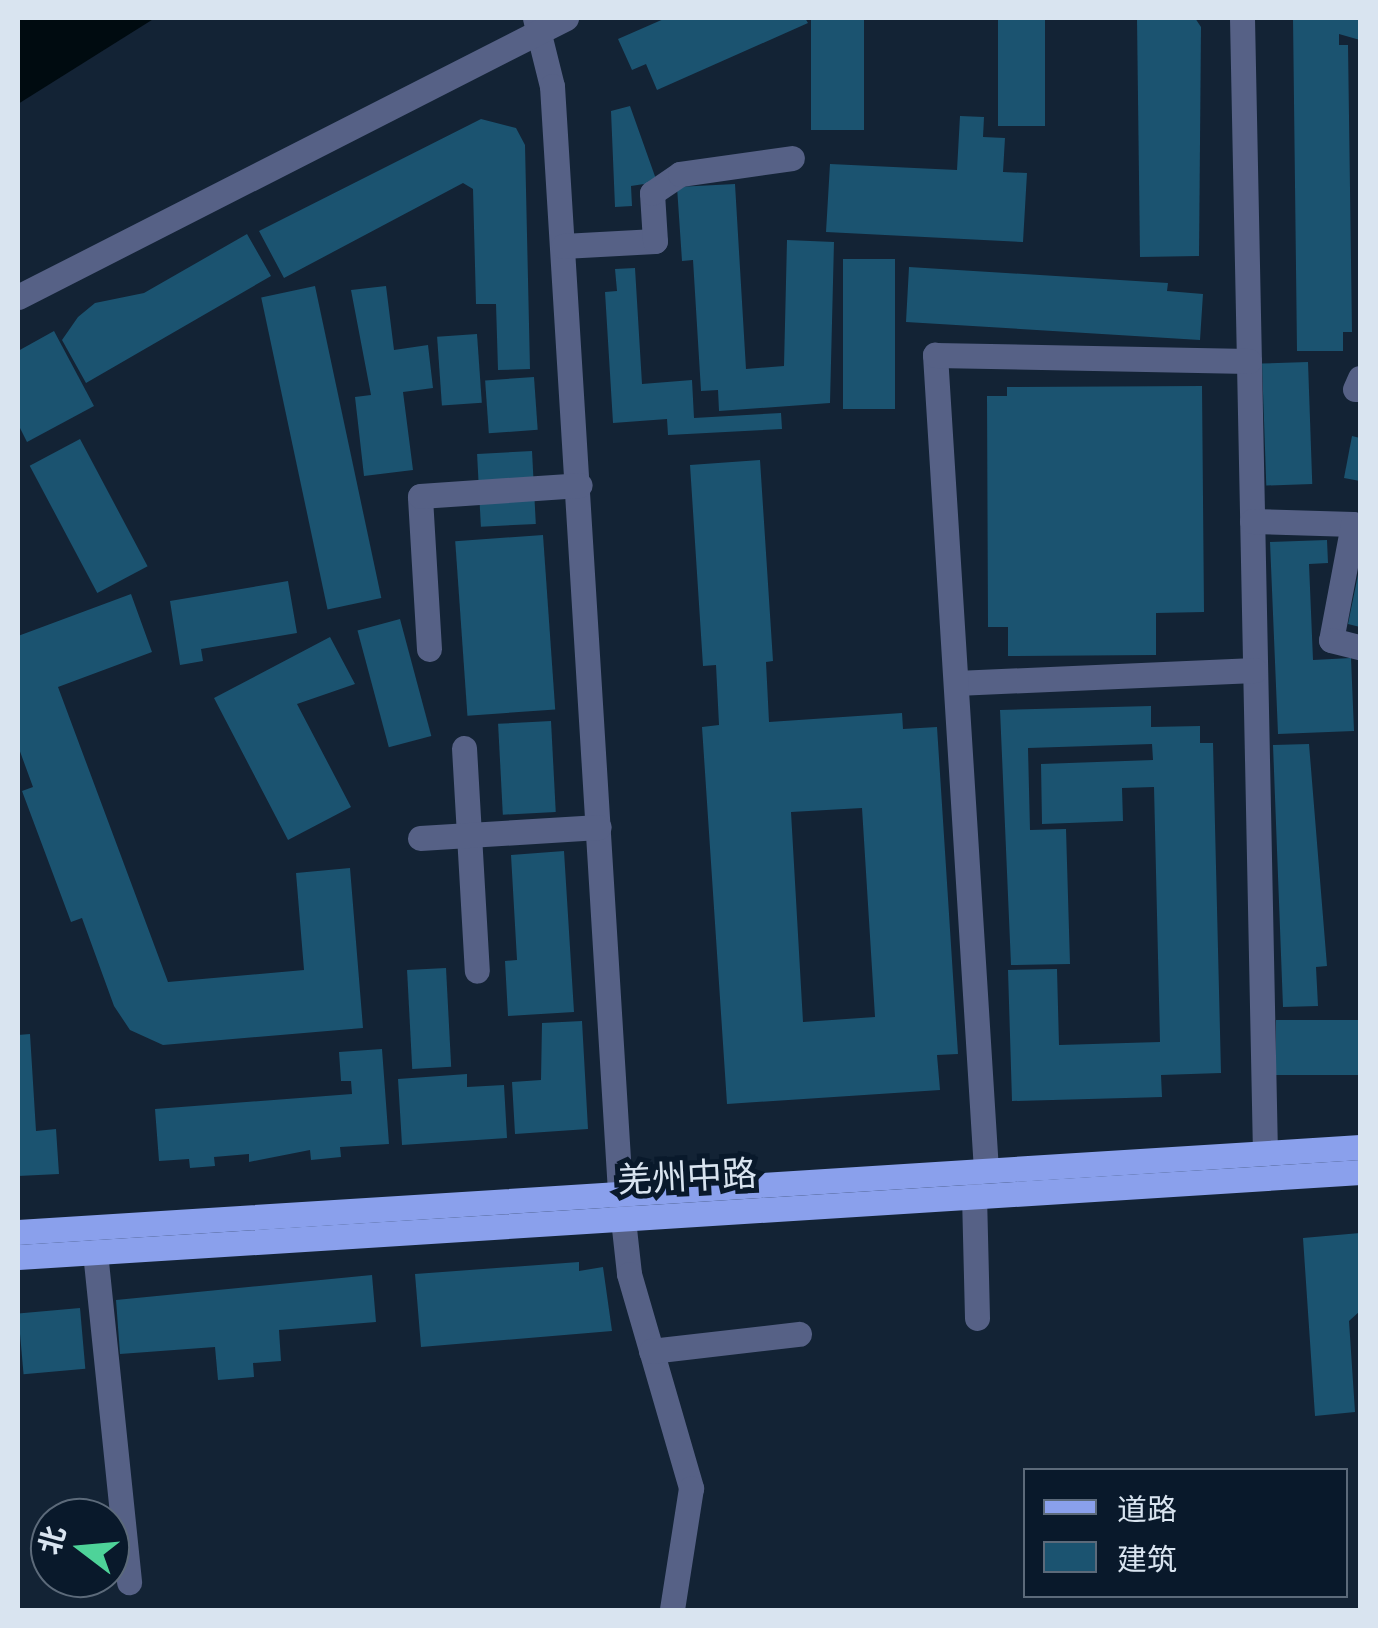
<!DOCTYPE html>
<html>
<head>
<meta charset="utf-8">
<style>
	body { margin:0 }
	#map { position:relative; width:1378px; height:1628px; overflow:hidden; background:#132335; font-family:"Fira Sans Condensed","Noto Sans SC",sans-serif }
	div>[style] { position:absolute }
	.water>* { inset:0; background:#000b10 }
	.building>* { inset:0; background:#1b5370; transform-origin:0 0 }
	.minor>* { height:25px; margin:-12.5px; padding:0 12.5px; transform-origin:12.5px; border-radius:12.5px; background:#566186 }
	.major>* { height:25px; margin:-12.5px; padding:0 12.5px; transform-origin:12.5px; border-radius:12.5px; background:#8aa0ec }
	span { translate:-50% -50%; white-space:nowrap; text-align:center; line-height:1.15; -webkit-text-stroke:10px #09192b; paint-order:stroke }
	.street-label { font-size:35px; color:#d9e4f0 }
	.frame { position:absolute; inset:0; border:20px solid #d9e4f0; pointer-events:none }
	.legend { position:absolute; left:1023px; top:1468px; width:325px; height:130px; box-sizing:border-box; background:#09192b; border:2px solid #5c6a7a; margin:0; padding:12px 18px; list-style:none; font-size:30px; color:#d9e4f0 }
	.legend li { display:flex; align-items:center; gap:20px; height:50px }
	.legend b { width:50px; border:2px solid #5c6a7a }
	.north { position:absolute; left:30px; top:1498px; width:100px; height:100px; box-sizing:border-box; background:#09192b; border:2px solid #5c6a7a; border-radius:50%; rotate:286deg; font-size:28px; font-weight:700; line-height:40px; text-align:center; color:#d9e4f0 }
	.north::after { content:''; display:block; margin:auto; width:35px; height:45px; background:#4ed399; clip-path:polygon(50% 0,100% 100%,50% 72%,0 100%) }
</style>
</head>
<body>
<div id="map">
	<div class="water">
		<div style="clip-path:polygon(18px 18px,155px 18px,18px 104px)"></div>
	</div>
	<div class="building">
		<div style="clip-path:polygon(666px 18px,805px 18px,808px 23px,657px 90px,646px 64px,632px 70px,618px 39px)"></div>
		<div style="left:811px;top:18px;width:53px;height:112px"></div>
		<div style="left:998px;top:18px;width:47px;height:108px"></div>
		<div style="clip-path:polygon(1137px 18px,1195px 18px,1201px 27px,1199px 256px,1140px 257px)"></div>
		<div style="clip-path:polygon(1293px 18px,1360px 18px,1360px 40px,1339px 34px,1339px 45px,1348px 45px,1352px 332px,1343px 332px,1343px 351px,1297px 351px)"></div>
		<div style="clip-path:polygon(630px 106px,657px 182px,631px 186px,632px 206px,615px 207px,611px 111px)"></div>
		<div style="clip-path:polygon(960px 116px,984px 117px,983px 137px,1005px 138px,1003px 172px,1027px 173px,1023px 242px,826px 232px,830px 164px,957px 170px)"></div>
		<div style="clip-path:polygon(481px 119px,516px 128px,525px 145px,530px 369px,498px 370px,496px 304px,476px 304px,473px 189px,463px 183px,284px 278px,259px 231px)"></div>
		<div style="clip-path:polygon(735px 184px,746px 369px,784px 366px,787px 240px,834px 242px,830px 403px,719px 411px,718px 390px,701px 391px,693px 260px,682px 261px,677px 187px)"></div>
		<div style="clip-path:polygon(247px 234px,271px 276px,86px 383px,62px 340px,78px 317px,95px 303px,144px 293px)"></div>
		<div style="left:843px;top:259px;width:52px;height:150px"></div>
		<div style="clip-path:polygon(909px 267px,1168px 283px,1167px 291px,1203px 294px,1200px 340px,906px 322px)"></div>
		<div style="clip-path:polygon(635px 268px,642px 384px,692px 380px,694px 418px,781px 413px,782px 429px,668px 435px,667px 419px,613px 423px,605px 292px,617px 291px,615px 269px)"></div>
		<div style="left:315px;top:286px;width:319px;height:55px;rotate:78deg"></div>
		<div style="clip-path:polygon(386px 286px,394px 350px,428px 345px,433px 388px,403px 392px,413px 470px,364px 476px,355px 397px,371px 395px,351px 290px)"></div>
		<div style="clip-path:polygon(54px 331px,94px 406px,27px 442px,18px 424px,18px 351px)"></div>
		<div style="left:477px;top:334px;width:69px;height:40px;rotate:86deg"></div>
		<div style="left:1308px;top:362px;width:122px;height:46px;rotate:88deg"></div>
		<div style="left:534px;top:377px;width:53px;height:49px;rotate:86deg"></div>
		<div style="clip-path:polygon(1202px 386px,1204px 612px,1156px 613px,1156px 655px,1008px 656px,1008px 627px,988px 627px,987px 396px,1007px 396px,1007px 387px)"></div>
		<div style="clip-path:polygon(1352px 436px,1360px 438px,1360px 481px,1344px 478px)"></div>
		<div style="left:80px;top:439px;width:144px;height:57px;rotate:62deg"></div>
		<div style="left:532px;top:451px;width:73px;height:55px;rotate:87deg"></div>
		<div style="clip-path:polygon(evenodd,760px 460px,773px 661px,766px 662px,769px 722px,902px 713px,903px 729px,937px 727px,958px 1054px,937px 1055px,940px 1090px,727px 1104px,702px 727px,719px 725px,716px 665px,703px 666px,690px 465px,760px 460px,862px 808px,875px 1017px,803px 1022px,791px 812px,862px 808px)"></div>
		<div style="left:543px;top:535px;width:175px;height:88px;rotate:86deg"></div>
		<div style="clip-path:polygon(1327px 540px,1328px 563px,1309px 564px,1313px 660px,1351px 658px,1354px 731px,1278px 734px,1270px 542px)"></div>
		<div style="clip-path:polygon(1359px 570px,1360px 570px,1360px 627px,1348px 624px)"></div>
		<div style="clip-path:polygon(288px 581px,297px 633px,201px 649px,203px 661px,180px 665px,170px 601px)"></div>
		<div style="clip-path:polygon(131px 594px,152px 652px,58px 687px,168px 982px,304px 970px,296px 873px,350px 868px,363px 1028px,163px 1045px,130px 1030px,114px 1006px,82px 918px,71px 922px,22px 791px,33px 787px,18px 746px,18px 636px)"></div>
		<div style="left:400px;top:619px;width:121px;height:44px;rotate:75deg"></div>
		<div style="clip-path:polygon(330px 637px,355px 684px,297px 704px,351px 807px,288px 840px,214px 698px)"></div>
		<div style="clip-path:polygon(1151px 706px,1151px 727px,1200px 726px,1200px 743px,1213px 743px,1221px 1073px,1161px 1075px,1162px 1097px,1012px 1101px,1008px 970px,1057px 969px,1059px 1045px,1160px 1042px,1154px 787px,1122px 788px,1123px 821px,1042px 824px,1041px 764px,1153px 760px,1152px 744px,1028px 748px,1030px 830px,1066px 829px,1070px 964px,1011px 965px,1000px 710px)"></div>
		<div style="left:551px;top:721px;width:91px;height:53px;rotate:87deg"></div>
		<div style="clip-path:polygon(1309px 744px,1327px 966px,1316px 967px,1318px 1006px,1283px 1007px,1273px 745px)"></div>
		<div style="clip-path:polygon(564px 851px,574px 1012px,508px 1016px,505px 961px,517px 960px,511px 855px)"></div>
		<div style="left:446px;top:968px;width:99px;height:39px;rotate:87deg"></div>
		<div style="left:1360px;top:1020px;width:55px;height:84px;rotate:90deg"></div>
		<div style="clip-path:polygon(582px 1021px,588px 1129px,515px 1134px,512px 1082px,541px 1080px,542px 1023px)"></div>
		<div style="clip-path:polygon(30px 1034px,36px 1131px,56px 1129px,59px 1174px,18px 1176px,18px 1035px)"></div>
		<div style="clip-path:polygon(382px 1049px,389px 1144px,340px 1147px,341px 1157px,311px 1160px,310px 1150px,249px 1162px,249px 1154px,214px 1157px,215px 1166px,190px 1168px,189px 1159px,159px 1161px,155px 1109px,352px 1094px,351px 1081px,341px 1081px,339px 1052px)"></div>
		<div style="clip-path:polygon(467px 1074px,467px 1087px,504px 1085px,507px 1138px,402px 1145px,398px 1079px)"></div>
		<div style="clip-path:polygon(1360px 1233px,1360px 1311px,1349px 1321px,1355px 1412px,1315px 1416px,1303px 1238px)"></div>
		<div style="clip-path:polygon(579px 1262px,579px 1271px,603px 1267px,612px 1331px,421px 1347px,415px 1274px)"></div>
		<div style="clip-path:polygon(372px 1275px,376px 1322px,279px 1330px,281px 1361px,253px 1363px,254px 1377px,218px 1380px,215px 1347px,120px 1354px,116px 1300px)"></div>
		<div style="left:80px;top:1308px;width:61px;height:62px;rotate:85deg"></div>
	</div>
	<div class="minor">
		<div style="left:535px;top:18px;width:70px;rotate:76deg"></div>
		<div style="left:552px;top:86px;width:1108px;rotate:86.48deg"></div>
		<div style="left:620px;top:1192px;width:82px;rotate:83.7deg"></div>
		<div style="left:629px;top:1274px;width:223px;rotate:73.8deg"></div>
		<div style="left:691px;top:1488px;width:123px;rotate:98.9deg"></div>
		<div style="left:1242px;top:18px;width:1135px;rotate:88.84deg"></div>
		<div style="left:563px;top:246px;width:92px;rotate:-3.1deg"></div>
		<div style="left:655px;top:241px;width:48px;rotate:-93.6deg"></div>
		<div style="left:652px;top:193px;width:34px;rotate:-34deg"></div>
		<div style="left:680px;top:174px;width:113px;rotate:-8.1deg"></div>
		<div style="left:18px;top:297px;width:615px;rotate:-26.98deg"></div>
		<div style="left:1355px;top:389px;width:12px;rotate:-66deg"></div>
		<div style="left:1252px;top:521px;width:101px;rotate:1.7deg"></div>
		<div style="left:1353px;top:524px;width:118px;rotate:100.7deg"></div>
		<div style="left:1331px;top:640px;width:30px;rotate:14deg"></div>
		<div style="left:429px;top:649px;width:153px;rotate:-93.4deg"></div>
		<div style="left:420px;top:496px;width:160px;rotate:-3.9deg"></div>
		<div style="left:956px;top:683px;width:299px;rotate:-2.5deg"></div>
		<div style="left:464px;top:748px;width:223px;rotate:86.7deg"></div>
		<div style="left:420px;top:838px;width:179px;rotate:-3.5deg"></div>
		<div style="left:986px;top:1170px;width:817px;rotate:-93.58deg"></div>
		<div style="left:935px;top:355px;width:314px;rotate:1.1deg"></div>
		<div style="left:974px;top:1195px;width:123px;rotate:88.6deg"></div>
		<div style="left:95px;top:1252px;width:332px;rotate:84.1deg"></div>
		<div style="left:651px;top:1351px;width:149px;rotate:-6.6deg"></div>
	</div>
	<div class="major">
		<div style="left:18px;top:1232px;width:1345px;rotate:-3.62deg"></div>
		<div style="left:18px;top:1257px;width:1345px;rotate:-3.62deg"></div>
	</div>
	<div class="street-label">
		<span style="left:687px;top:1177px;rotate:-3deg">羌州中路</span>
	</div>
	<div class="frame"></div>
	<ul class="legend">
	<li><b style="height:12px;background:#8aa0ec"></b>道路</li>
	<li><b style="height:28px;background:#1b5370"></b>建筑</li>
	</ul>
	<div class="north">北</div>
</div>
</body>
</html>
